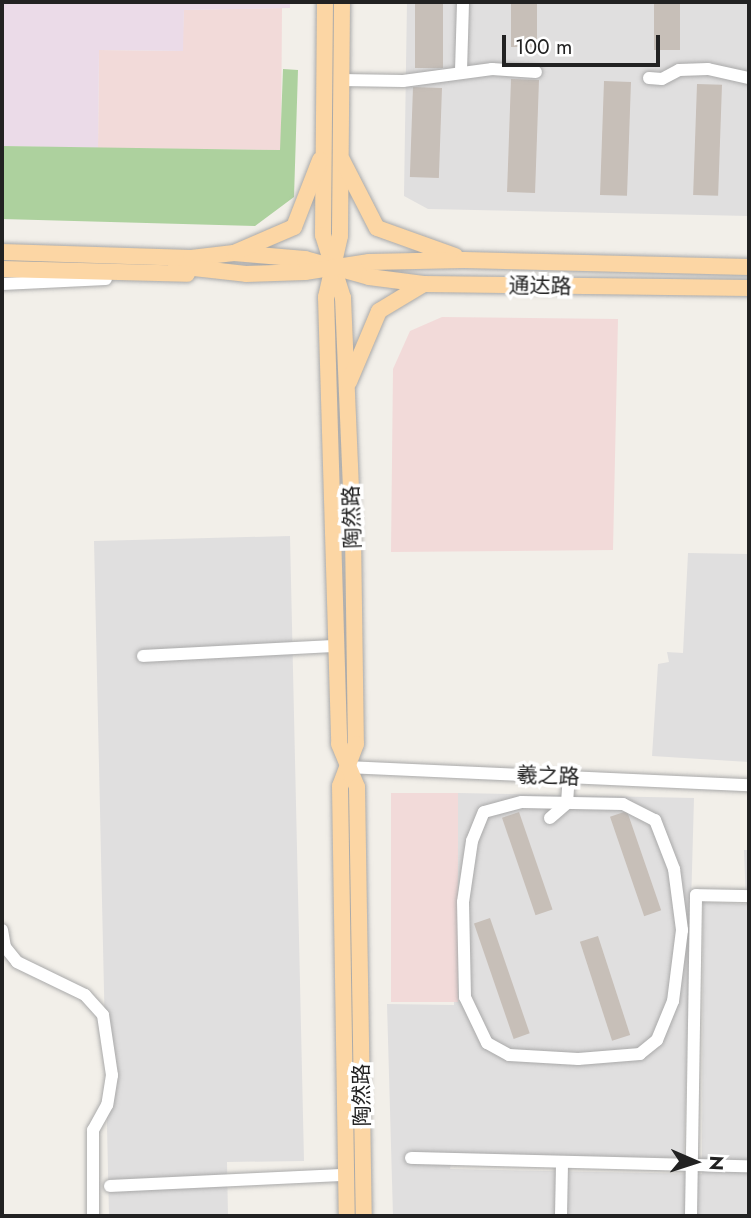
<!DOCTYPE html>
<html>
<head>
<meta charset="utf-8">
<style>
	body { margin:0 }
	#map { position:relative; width:751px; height:1218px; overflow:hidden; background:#f2efe9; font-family:Jost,"Noto Sans SC",sans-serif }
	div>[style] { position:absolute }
	.residential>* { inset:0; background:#e0dfdf }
	.commercial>* { inset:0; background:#f2dad9; transform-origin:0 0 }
	.industrial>* { inset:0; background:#ebdbe8 }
	.forest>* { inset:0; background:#add19e }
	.building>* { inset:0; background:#c7bfb8; transform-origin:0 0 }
	.roads { filter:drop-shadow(0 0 2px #a9a9a9) drop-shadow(0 0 2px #a9a9a9) }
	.minor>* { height:12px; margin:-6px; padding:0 6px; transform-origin:6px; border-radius:6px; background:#fff }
	.major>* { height:16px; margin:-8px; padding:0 8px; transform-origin:8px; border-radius:8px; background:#fcd6a4 }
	span { translate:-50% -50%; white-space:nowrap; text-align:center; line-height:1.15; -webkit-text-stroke:7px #fff; paint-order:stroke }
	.street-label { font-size:21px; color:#222 }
	.frame { position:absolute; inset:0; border:4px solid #222; pointer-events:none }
	.north { position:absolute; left:660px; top:1127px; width:70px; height:70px; -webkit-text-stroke:5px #fff; paint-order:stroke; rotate:93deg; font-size:19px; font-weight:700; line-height:28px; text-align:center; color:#222 }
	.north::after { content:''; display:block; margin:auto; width:24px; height:32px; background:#222; clip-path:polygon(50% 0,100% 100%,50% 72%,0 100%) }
	.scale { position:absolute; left:502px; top:35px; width:158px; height:32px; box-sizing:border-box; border:4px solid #222; border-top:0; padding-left:9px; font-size:21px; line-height:24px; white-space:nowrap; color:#222; -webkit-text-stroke:5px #fff; paint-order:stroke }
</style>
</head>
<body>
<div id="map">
	<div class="residential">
		<div style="clip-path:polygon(407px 2px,749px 2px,749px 216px,428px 209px,404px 196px)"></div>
		<div style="clip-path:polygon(290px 536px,304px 1161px,227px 1162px,228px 1216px,109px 1216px,94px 541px)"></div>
		<div style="clip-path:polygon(688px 553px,749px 554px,749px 762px,652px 756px,658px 664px,669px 662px,667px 652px,683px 653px)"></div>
		<div style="clip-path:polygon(458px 793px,694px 798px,684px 1158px,453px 1154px,450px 1169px,702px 1174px,703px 902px,746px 904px,744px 850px,749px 850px,749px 1216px,393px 1216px,387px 1004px,454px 1005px)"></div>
	</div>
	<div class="commercial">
		<div style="clip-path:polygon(282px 8px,281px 150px,98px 148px,99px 50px,182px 51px,184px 10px)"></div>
		<div style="clip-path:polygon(442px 317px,618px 319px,613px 550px,391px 552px,393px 369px,410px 331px)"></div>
		<div style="left:391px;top:793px;width:67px;height:209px"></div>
	</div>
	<div class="industrial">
		<div style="clip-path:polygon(2px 2px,290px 2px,290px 8px,184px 10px,183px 51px,99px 50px,98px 148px,2px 146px)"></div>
	</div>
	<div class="forest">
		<div style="clip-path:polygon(283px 69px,298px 70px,294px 197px,255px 226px,2px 219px,2px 146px,280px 150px)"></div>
	</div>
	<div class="building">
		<div style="left:415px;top:2px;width:28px;height:66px"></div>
		<div style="left:511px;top:2px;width:26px;height:45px"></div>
		<div style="left:654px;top:2px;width:26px;height:48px"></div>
		<div style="left:511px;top:79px;width:28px;height:113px;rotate:2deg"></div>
		<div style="left:604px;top:81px;width:27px;height:114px;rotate:2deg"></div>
		<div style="left:697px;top:84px;width:25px;height:111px;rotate:2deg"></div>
		<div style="left:413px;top:87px;width:29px;height:90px;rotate:2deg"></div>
		<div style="left:627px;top:811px;width:105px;height:18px;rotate:71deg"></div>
		<div style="left:519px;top:812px;width:103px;height:18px;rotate:71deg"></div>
		<div style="left:490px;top:918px;width:122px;height:17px;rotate:71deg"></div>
		<div style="left:598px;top:936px;width:104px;height:19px;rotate:72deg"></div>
	</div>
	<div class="roads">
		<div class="minor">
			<div style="left:461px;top:71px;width:69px;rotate:-88.3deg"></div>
			<div style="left:649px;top:78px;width:13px;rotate:4deg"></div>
			<div style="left:662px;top:79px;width:19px;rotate:-28deg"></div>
			<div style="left:679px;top:70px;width:29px;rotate:-2deg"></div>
			<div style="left:708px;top:69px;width:42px;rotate:12.4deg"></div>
			<div style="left:341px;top:80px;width:62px;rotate:0.9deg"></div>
			<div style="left:403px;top:81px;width:90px;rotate:-7.7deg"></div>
			<div style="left:492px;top:69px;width:44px;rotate:3.9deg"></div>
			<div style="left:2px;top:284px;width:104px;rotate:-2.8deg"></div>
			<div style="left:143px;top:656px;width:194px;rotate:-3deg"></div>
			<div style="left:346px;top:767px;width:403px;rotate:2.6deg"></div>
			<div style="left:522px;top:802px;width:101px;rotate:1.1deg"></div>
			<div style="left:623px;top:804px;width:36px;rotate:27deg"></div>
			<div style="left:655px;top:820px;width:53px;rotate:68.8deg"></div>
			<div style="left:674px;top:869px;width:62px;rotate:82.5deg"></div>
			<div style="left:682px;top:930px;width:72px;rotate:97.2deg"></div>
			<div style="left:673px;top:1001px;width:42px;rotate:112.3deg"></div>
			<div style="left:657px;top:1040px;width:22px;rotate:141deg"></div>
			<div style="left:640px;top:1054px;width:62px;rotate:175.4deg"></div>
			<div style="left:578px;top:1059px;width:69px;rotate:-176.7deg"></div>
			<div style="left:509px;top:1055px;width:25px;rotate:-151deg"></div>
			<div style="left:487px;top:1043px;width:51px;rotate:-115.6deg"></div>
			<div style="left:465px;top:997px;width:95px;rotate:-91.2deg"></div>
			<div style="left:463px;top:902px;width:62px;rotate:-81.6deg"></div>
			<div style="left:472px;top:841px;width:31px;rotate:-68deg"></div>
			<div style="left:484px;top:812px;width:39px;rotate:-15deg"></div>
			<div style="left:550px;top:818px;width:23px;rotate:-41deg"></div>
			<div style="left:567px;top:803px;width:26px;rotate:-86deg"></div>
			<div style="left:2px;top:930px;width:17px;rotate:80deg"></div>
			<div style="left:5px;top:947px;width:19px;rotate:51deg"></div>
			<div style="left:17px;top:962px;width:76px;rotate:25.9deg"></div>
			<div style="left:85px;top:995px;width:27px;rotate:48deg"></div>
			<div style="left:103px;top:1015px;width:61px;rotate:81.5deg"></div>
			<div style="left:112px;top:1075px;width:30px;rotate:99deg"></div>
			<div style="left:107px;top:1105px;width:29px;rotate:119deg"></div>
			<div style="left:93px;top:1130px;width:86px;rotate:90deg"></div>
			<div style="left:411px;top:1158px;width:338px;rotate:1.4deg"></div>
			<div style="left:110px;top:1186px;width:236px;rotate:-2.7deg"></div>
			<div style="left:561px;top:1216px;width:54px;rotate:-88.9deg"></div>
			<div style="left:691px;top:1216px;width:321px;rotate:-89.1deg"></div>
			<div style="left:696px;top:895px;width:53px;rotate:1.1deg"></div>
		</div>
		<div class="major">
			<div style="left:325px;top:2px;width:233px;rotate:90.5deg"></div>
			<div style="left:323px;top:235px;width:66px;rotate:72.4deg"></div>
			<div style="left:343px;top:298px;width:237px;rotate:87.6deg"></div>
			<div style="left:353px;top:535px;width:209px;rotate:89.2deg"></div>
			<div style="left:356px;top:744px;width:45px;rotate:110.9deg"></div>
			<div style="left:340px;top:786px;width:430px;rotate:89.1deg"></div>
			<div style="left:342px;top:2px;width:234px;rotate:90.5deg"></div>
			<div style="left:340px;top:236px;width:63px;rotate:102.9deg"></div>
			<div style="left:326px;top:297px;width:447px;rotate:88.3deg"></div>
			<div style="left:339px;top:744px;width:47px;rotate:67.3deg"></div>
			<div style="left:357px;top:787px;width:429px;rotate:89.1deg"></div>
			<div style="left:342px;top:160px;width:76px;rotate:62.8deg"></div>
			<div style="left:377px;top:228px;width:83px;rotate:19.7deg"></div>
			<div style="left:2px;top:252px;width:189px;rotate:1.8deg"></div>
			<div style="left:191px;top:258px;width:43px;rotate:-6.6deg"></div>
			<div style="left:234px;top:253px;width:71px;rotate:4.8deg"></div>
			<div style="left:305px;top:259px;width:66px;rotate:15.7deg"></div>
			<div style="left:369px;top:277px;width:55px;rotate:7.3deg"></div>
			<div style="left:424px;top:284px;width:325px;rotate:0.7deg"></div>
			<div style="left:236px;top:252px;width:63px;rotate:-23.3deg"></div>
			<div style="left:294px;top:227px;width:72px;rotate:-68.8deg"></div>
			<div style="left:176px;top:266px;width:70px;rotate:6.5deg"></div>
			<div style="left:246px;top:274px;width:59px;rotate:-1.9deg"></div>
			<div style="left:305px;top:272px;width:65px;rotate:-8.9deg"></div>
			<div style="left:369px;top:262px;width:95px;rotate:-1.2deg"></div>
			<div style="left:464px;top:260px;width:285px;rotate:1.4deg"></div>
			<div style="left:2px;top:269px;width:185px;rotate:1.5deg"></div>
			<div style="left:349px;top:382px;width:77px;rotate:-67.1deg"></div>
			<div style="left:379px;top:311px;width:52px;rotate:-31deg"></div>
		</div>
	</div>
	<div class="street-label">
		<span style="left:540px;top:286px;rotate:1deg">通达路</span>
		<span style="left:352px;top:517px;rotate:-92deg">陶然路</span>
		<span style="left:548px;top:776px;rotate:2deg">羲之路</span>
		<span style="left:362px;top:1095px;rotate:-91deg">陶然路</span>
	</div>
	<div class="frame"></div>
	<div class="north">N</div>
	<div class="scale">100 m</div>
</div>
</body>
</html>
